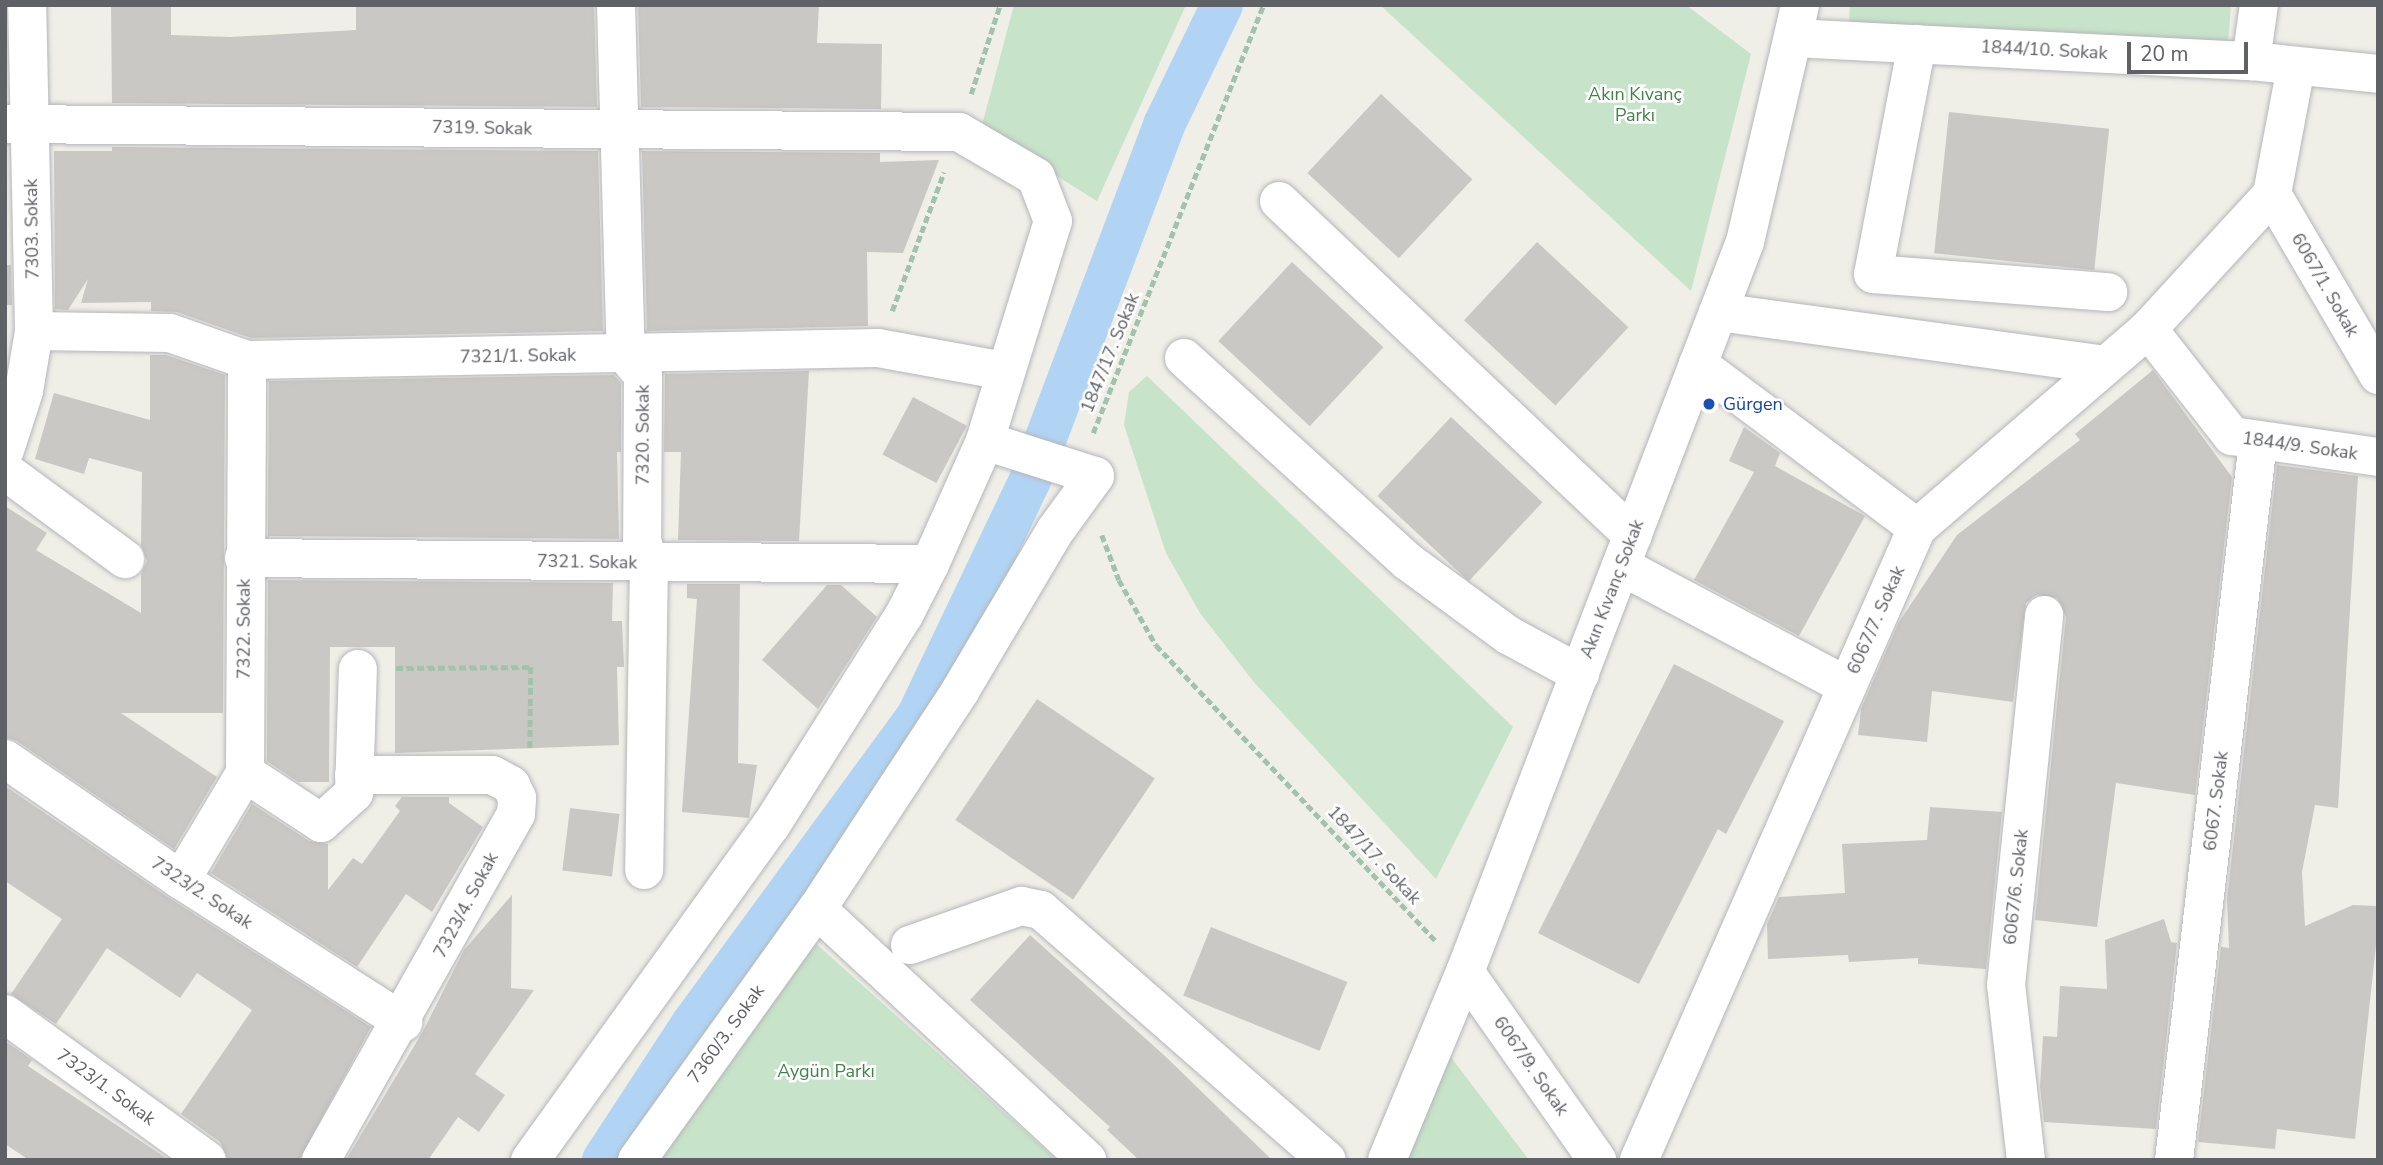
<!DOCTYPE html>
<html>
<head>
<meta charset="utf-8">
<style>
	body { margin:0 }
	#map { position:relative; width:2383px; height:1165px; overflow:hidden; background:#efeee7; font-family:"Nunito Sans",sans-serif }
	div>[style] { position:absolute }
	.green>* { inset:0; background:#c7e3c9 }
	.canal>* { height:42px; margin:-21px; padding:0 21px; transform-origin:21px; border-radius:21px; background:#b1d4f5 }
	.building>* { inset:0; background:#cac8c4; transform-origin:0 0 }
	.path>* { height:4.5px; margin-top:-2.25px; transform-origin:0; background:repeating-linear-gradient(90deg,#a1c3ad 0 7px,transparent 0 10.5px) }
	.roads { filter:drop-shadow(0 0 2px #b4b6ba) drop-shadow(0 0 2px #b4b6ba) }
	.minor>* { height:38px; margin:-19px; padding:0 19px; transform-origin:19px; border-radius:19px; background:#fff }
	.dots>* { width:19px; height:19px; translate:-50% -50%; box-sizing:border-box; border:4px solid #fff; border-radius:50% }
	span { translate:-50% -50%; white-space:nowrap; text-align:center; line-height:1.15; -webkit-text-stroke:5px #fff; paint-order:stroke }
	.street-label { font-size:18px; color:#5f6166 }
	.park-label { font-size:18px; color:#418248 }
	.transit-label { font-size:18px; color:#164399 }
	.left { translate:0 -50%; text-align:left }
	.frame { position:absolute; inset:0; border:7px solid #5f6166; pointer-events:none }
	.scale { position:absolute; left:2127px; top:42px; width:121px; height:32px; box-sizing:border-box; border:4px solid #5f6166; border-top:0; padding-left:9px; font-size:21px; line-height:24px; white-space:nowrap; color:#5f6166; -webkit-text-stroke:5px #fff; paint-order:stroke }
</style>
</head>
<body>
<div id="map">
	<div class="green">
		<div style="clip-path:polygon(1014px 5px,1186px 5px,1097px 201px,981px 129px)"></div>
		<div style="clip-path:polygon(1380px 5px,1686px 5px,1751px 54px,1691px 291px)"></div>
		<div style="clip-path:polygon(1850px 5px,2231px 5px,2228px 44px,1849px 23px)"></div>
		<div style="clip-path:polygon(1147px 376px,1513px 727px,1436px 879px,1253px 681px,1200px 613px,1166px 553px,1124px 425px,1129px 392px)"></div>
		<div style="clip-path:polygon(812px 940px,1057px 1160px,653px 1160px)"></div>
		<div style="clip-path:polygon(1450px 1056px,1529px 1160px,1408px 1160px)"></div>
	</div>
	<div class="canal">
		<div style="left:603px;top:1160px;width:163px;rotate:-56.8deg"></div>
		<div style="left:692px;top:1024px;width:381px;rotate:-53.8deg"></div>
		<div style="left:917px;top:717px;width:263px;rotate:-64.5deg"></div>
		<div style="left:1030px;top:480px;width:379px;rotate:-69.3deg"></div>
		<div style="left:1164px;top:125px;width:133px;rotate:-64.2deg"></div>
	</div>
	<div class="building">
		<div style="clip-path:polygon(111px 5px,171px 5px,171px 35px,231px 37px,356px 30px,356px 5px,594px 5px,597px 107px,112px 103px)"></div>
		<div style="clip-path:polygon(638px 5px,819px 5px,817px 43px,882px 44px,881px 109px,641px 107px)"></div>
		<div style="left:1381px;top:94px;width:125px;height:108px;rotate:43deg"></div>
		<div style="left:1949px;top:112px;width:161px;height:142px;rotate:6deg"></div>
		<div style="clip-path:polygon(112px 147px,598px 151px,603px 331px,251px 338px,177px 312px,151px 311px,151px 302px,81px 303px,88px 279px,68px 310px,55px 309px,54px 151px,112px 151px)"></div>
		<div style="clip-path:polygon(642px 151px,880px 153px,880px 162px,939px 160px,903px 253px,867px 252px,868px 326px,647px 331px)"></div>
		<div style="left:1537px;top:242px;width:125px;height:107px;rotate:43deg"></div>
		<div style="left:1292px;top:262px;width:125px;height:108px;rotate:43deg"></div>
		<div style="clip-path:polygon(5px 265px,11px 265px,12px 305px,5px 305px)"></div>
		<div style="clip-path:polygon(150px 355px,166px 355px,225px 375px,223px 713px,121px 713px,217px 777px,174px 849px,17px 741px,5px 737px,5px 506px,47px 533px,36px 550px,141px 613px,141px 574px,147px 561px,141px 545px,142px 472px,89px 458px,84px 474px,35px 459px,54px 393px,150px 420px)"></div>
		<div style="clip-path:polygon(2153px 370px,2232px 477px,2195px 795px,2116px 783px,2097px 927px,2035px 920px,2066px 617px,2057px 598px,2036px 595px,2026px 603px,2013px 702px,1932px 691px,1927px 742px,1858px 735px,1861px 709px,1899px 622px,1957px 535px,2080px 440px,2075px 434px)"></div>
		<div style="clip-path:polygon(809px 371px,799px 541px,678px 540px,681px 452px,664px 452px,665px 374px)"></div>
		<div style="clip-path:polygon(614px 375px,621px 383px,621px 452px,617px 452px,619px 539px,268px 536px,269px 381px)"></div>
		<div style="left:913px;top:397px;width:61px;height:65px;rotate:28deg"></div>
		<div style="left:1451px;top:417px;width:125px;height:108px;rotate:43deg"></div>
		<div style="clip-path:polygon(1744px 427px,1780px 453px,1775px 466px,1865px 516px,1799px 636px,1694px 580px,1754px 472px,1729px 461px)"></div>
		<div style="clip-path:polygon(2277px 465px,2358px 476px,2338px 808px,2315px 805px,2302px 872px,2305px 926px,2353px 905px,2378px 906px,2378px 927px,2355px 1139px,2277px 1129px,2275px 1149px,2198px 1142px,2221px 947px,2229px 948px,2227px 899px)"></div>
		<div style="clip-path:polygon(268px 580px,613px 583px,612px 621px,622px 621px,624px 667px,617px 667px,619px 745px,395px 753px,395px 647px,330px 647px,329px 782px,298px 782px,267px 761px)"></div>
		<div style="clip-path:polygon(687px 584px,740px 584px,738px 763px,757px 765px,749px 818px,682px 812px,697px 599px,687px 598px)"></div>
		<div style="clip-path:polygon(827px 585px,841px 585px,877px 617px,818px 709px,762px 660px)"></div>
		<div style="clip-path:polygon(1674px 664px,1784px 721px,1726px 834px,1718px 829px,1639px 984px,1538px 933px)"></div>
		<div style="left:1037px;top:699px;width:142px;height:146px;rotate:34deg"></div>
		<div style="clip-path:polygon(5px 786px,169px 898px,371px 1027px,299px 1160px,228px 1160px,220px 1142px,181px 1114px,252px 1010px,197px 973px,180px 998px,107px 948px,56px 1024px,11px 994px,62px 919px,5px 881px)"></div>
		<div style="clip-path:polygon(402px 797px,449px 797px,449px 803px,483px 827px,432px 912px,406px 894px,357px 967px,211px 873px,252px 804px,309px 841px,328px 844px,328px 890px,353px 858px,362px 864px,400px 811px,395px 806px)"></div>
		<div style="clip-path:polygon(1930px 807px,2002px 812px,1986px 969px,1918px 964px,1918px 958px,1849px 962px,1848px 955px,1768px 959px,1767px 924px,1779px 897px,1845px 893px,1842px 844px,1927px 840px)"></div>
		<div style="left:570px;top:808px;width:50px;height:63px;rotate:7deg"></div>
		<div style="clip-path:polygon(512px 895px,511px 988px,534px 990px,475px 1074px,505px 1095px,479px 1132px,458px 1117px,428px 1160px,346px 1160px,422px 1033px,464px 950px)"></div>
		<div style="clip-path:polygon(2164px 919px,2171px 942px,2177px 943px,2156px 1129px,2044px 1122px,2040px 1086px,2043px 1036px,2057px 1037px,2060px 986px,2107px 989px,2105px 940px)"></div>
		<div style="left:1211px;top:927px;width:147px;height:74px;rotate:22deg"></div>
		<div style="clip-path:polygon(1030px 935px,1165px 1056px,1272px 1160px,1139px 1160px,1107px 1130px,1110px 1127px,970px 1000px)"></div>
		<div style="clip-path:polygon(5px 1041px,32px 1060px,28px 1066px,169px 1160px,29px 1160px,5px 1144px)"></div>
	</div>
	<div class="path">
		<div style="left:971px;top:94px;width:94px;rotate:-72deg"></div>
		<div style="left:892px;top:311px;width:148px;rotate:-69.5deg"></div>
		<div style="left:1093px;top:433px;width:461px;rotate:-68.3deg"></div>
		<div style="left:1102px;top:535px;width:48px;rotate:69.3deg"></div>
		<div style="left:1119px;top:580px;width:75px;rotate:60.4deg"></div>
		<div style="left:1156px;top:645px;width:407px;rotate:46.6deg"></div>
		<div style="left:396px;top:668px;width:135px;rotate:-0.4deg"></div>
		<div style="left:531px;top:667px;width:83px;rotate:90.7deg"></div>
	</div>
	<div class="roads">
		<div class="minor">
			<div style="left:616px;top:5px;width:350px;rotate:88.4deg"></div>
			<div style="left:626px;top:355px;width:26px;rotate:50deg"></div>
			<div style="left:643px;top:375px;width:166px;rotate:90.3deg"></div>
			<div style="left:642px;top:541px;width:23px;rotate:72deg"></div>
			<div style="left:649px;top:563px;width:307px;rotate:90.9deg"></div>
			<div style="left:1793px;top:38px;width:459px;rotate:2.9deg"></div>
			<div style="left:2251px;top:61px;width:128px;rotate:5.8deg"></div>
			<div style="left:1917px;top:44px;width:234px;rotate:100.8deg"></div>
			<div style="left:1873px;top:274px;width:236px;rotate:4.4deg"></div>
			<div style="left:2251px;top:61px;width:57px;rotate:-81.9deg"></div>
			<div style="left:5px;top:124px;width:954px;rotate:0.48deg"></div>
			<div style="left:959px;top:132px;width:89px;rotate:30.3deg"></div>
			<div style="left:1036px;top:177px;width:47px;rotate:68.9deg"></div>
			<div style="left:1053px;top:221px;width:230px;rotate:107.2deg"></div>
			<div style="left:985px;top:441px;width:135px;rotate:114.1deg"></div>
			<div style="left:930px;top:564px;width:57px;rotate:117deg"></div>
			<div style="left:904px;top:615px;width:249px;rotate:122.3deg"></div>
			<div style="left:771px;top:825px;width:413px;rotate:125.7deg"></div>
			<div style="left:2272px;top:194px;width:210px;rotate:59.6deg"></div>
			<div style="left:2272px;top:194px;width:129px;rotate:-79.3deg"></div>
			<div style="left:1279px;top:201px;width:487px;rotate:43.4deg"></div>
			<div style="left:1718px;top:312px;width:390px;rotate:7.8deg"></div>
			<div style="left:2148px;top:329px;width:136px;rotate:51.9deg"></div>
			<div style="left:2232px;top:436px;width:148px;rotate:8.2deg"></div>
			<div style="left:34px;top:331px;width:136px;rotate:0.8deg"></div>
			<div style="left:170px;top:333px;width:82px;rotate:19.3deg"></div>
			<div style="left:247px;top:360px;width:631px;rotate:-1.09deg"></div>
			<div style="left:878px;top:348px;width:128px;rotate:10.3deg"></div>
			<div style="left:1184px;top:358px;width:302px;rotate:42.3deg"></div>
			<div style="left:1407px;top:561px;width:125px;rotate:36.2deg"></div>
			<div style="left:1508px;top:635px;width:82px;rotate:28.4deg"></div>
			<div style="left:1698px;top:364px;width:274px;rotate:36.8deg"></div>
			<div style="left:5px;top:450px;width:62px;rotate:-72.1deg"></div>
			<div style="left:24px;top:391px;width:61px;rotate:-80.5deg"></div>
			<div style="left:34px;top:331px;width:326px;rotate:-91.2deg"></div>
			<div style="left:5px;top:471px;width:149px;rotate:36.3deg"></div>
			<div style="left:244px;top:558px;width:686px;rotate:0.5deg"></div>
			<div style="left:1621px;top:566px;width:256px;rotate:28deg"></div>
			<div style="left:5px;top:759px;width:214px;rotate:34.5deg"></div>
			<div style="left:181px;top:880px;width:264px;rotate:32.6deg"></div>
			<div style="left:245px;top:773px;width:91px;rotate:33.3deg"></div>
			<div style="left:321px;top:823px;width:45px;rotate:-42.3deg"></div>
			<div style="left:354px;top:793px;width:124px;rotate:-88.2deg"></div>
			<div style="left:181px;top:880px;width:125px;rotate:-59.1deg"></div>
			<div style="left:245px;top:773px;width:413px;rotate:-89.7deg"></div>
			<div style="left:817px;top:909px;width:369px;rotate:42.9deg"></div>
			<div style="left:910px;top:945px;width:118px;rotate:-19.4deg"></div>
			<div style="left:1021px;top:906px;width:20px;rotate:11deg"></div>
			<div style="left:1041px;top:910px;width:380px;rotate:41.2deg"></div>
			<div style="left:1465px;top:972px;width:230px;rotate:54.9deg"></div>
			<div style="left:5px;top:1014px;width:249px;rotate:35.9deg"></div>
			<div style="left:321px;top:1160px;width:397px;rotate:-60.6deg"></div>
			<div style="left:516px;top:814px;width:16px;rotate:-86deg"></div>
			<div style="left:517px;top:798px;width:14px;rotate:-115deg"></div>
			<div style="left:511px;top:785px;width:21px;rotate:-152deg"></div>
			<div style="left:492px;top:775px;width:138px;rotate:180deg"></div>
			<div style="left:637px;top:1160px;width:309px;rotate:-54.4deg"></div>
			<div style="left:817px;top:909px;width:261px;rotate:-56.7deg"></div>
			<div style="left:960px;top:691px;width:186px;rotate:-59.3deg"></div>
			<div style="left:1055px;top:531px;width:68px;rotate:-54deg"></div>
			<div style="left:1095px;top:476px;width:115px;rotate:-162.3deg"></div>
			<div style="left:1387px;top:1160px;width:204px;rotate:-67.5deg"></div>
			<div style="left:1465px;top:972px;width:782px;rotate:-69.02deg"></div>
			<div style="left:1745px;top:242px;width:243px;rotate:-76.9deg"></div>
			<div style="left:1639px;top:1160px;width:690px;rotate:-66.26deg"></div>
			<div style="left:1917px;top:528px;width:305px;rotate:-40.7deg"></div>
			<div style="left:2148px;top:329px;width:183px;rotate:-47.4deg"></div>
			<div style="left:2026px;top:1160px;width:176px;rotate:-96.5deg"></div>
			<div style="left:2006px;top:985px;width:372px;rotate:-84.1deg"></div>
			<div style="left:2174px;top:1160px;width:723px;rotate:-83.33deg"></div>
		</div>
	</div>
	<div class="dots">
		<div style="left:1709px;top:404px;background:#1a4fb4"></div>
	</div>
	<div class="street-label">
		<span style="left:2044px;top:50px;rotate:3deg">1844/10. Sokak</span>
		<span style="left:482px;top:128px;rotate:1deg">7319. Sokak</span>
		<span style="left:32px;top:229px;rotate:-91deg">7303. Sokak</span>
		<span style="left:2325px;top:285px;rotate:60deg">6067/1. Sokak</span>
		<span style="left:1110px;top:353px;rotate:-68deg">1847/17. Sokak</span>
		<span style="left:518px;top:356px;rotate:-1deg">7321/1. Sokak</span>
		<span style="left:643px;top:435px;rotate:-90deg">7320. Sokak</span>
		<span style="left:2300px;top:446px;rotate:8deg">1844/9. Sokak</span>
		<span style="left:587px;top:562px;rotate:1deg">7321. Sokak</span>
		<span style="left:1612px;top:589px;rotate:-69deg">Akın Kıvanç Sokak</span>
		<span style="left:1876px;top:620px;rotate:-66deg">6067/7. Sokak</span>
		<span style="left:244px;top:629px;rotate:-90deg">7322. Sokak</span>
		<span style="left:2216px;top:801px;rotate:-83deg">6067. Sokak</span>
		<span style="left:1374px;top:855px;rotate:47deg">1847/17. Sokak</span>
		<span style="left:2016px;top:887px;rotate:-84deg">6067/6. Sokak</span>
		<span style="left:202px;top:893px;rotate:33deg">7323/2. Sokak</span>
		<span style="left:466px;top:905px;rotate:-62deg">7323/4. Sokak</span>
		<span style="left:726px;top:1034px;rotate:-54deg">7360/3. Sokak</span>
		<span style="left:1531px;top:1066px;rotate:55deg">6067/9. Sokak</span>
		<span style="left:106px;top:1087px;rotate:36deg">7323/1. Sokak</span>
	</div>
	<div class="park-label">
		<span style="left:1635px;top:105px">Akın Kıvanç<br>Parkı</span>
		<span style="left:826px;top:1071px">Aygün Parkı</span>
	</div>
	<div class="transit-label">
		<span class="left" style="left:1723px;top:404px">Gürgen</span>
	</div>
	<div class="frame"></div>
	<div class="scale">20 m</div>
</div>
</body>
</html>
